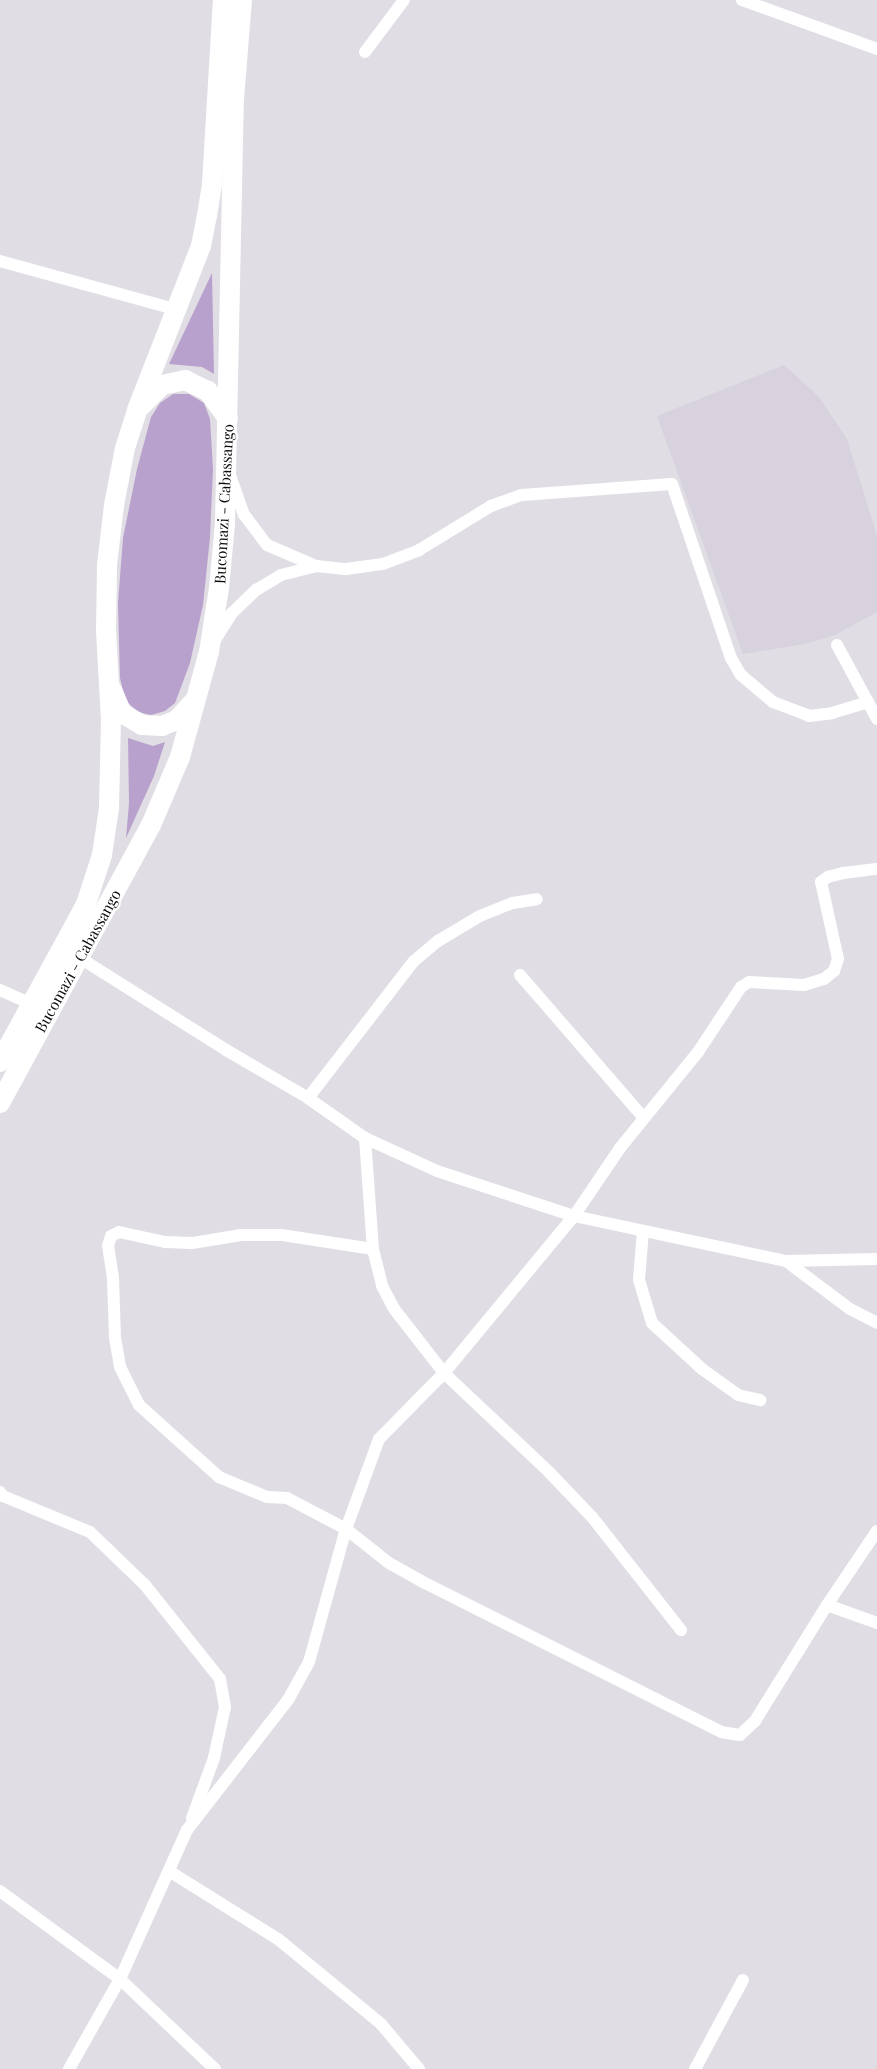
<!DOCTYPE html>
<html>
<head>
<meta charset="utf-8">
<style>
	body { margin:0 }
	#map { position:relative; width:877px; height:2069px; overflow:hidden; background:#e1dde4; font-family:"Playfair Display",serif }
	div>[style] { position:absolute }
	.built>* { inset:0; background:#d8d1de }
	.green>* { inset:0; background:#b8a1cc }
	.minor>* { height:12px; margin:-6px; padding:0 6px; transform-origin:6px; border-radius:6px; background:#fff }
	.primary>* { height:20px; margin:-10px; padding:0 10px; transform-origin:10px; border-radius:10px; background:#fff }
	span { translate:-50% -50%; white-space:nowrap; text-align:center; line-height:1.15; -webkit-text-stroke:4.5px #fff; paint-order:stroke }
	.street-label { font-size:15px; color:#0c0b0d }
</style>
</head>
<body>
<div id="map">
	<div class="built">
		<div style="clip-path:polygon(784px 365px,819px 397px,847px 439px,877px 536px,877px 612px,835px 635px,805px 644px,743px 654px,657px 416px)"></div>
	</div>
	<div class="green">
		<div style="clip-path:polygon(212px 273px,214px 374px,202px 367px,169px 364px)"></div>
		<div style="clip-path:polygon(173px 394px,189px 394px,204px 403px,210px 419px,213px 469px,210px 537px,203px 605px,190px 663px,175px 703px,165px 711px,151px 715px,138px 712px,125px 700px,120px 678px,118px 603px,123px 538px,137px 469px,151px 417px,160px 403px)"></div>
		<div style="clip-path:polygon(128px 738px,153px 746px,165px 742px,154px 776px,126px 838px,129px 803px)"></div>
	</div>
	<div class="minor">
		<div style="left:742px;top:0;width:144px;rotate:19.9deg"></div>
		<div style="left:365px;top:52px;width:65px;rotate:-53.1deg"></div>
		<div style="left:0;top:261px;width:180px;rotate:15.4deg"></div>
		<div style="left:316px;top:566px;width:30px;rotate:6deg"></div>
		<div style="left:346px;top:569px;width:37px;rotate:-8deg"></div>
		<div style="left:383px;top:564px;width:39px;rotate:-21deg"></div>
		<div style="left:419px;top:550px;width:84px;rotate:-31.4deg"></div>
		<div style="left:491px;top:506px;width:33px;rotate:-20deg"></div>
		<div style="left:522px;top:495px;width:150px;rotate:-4.2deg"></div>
		<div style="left:672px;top:484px;width:184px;rotate:71.3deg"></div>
		<div style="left:731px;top:658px;width:20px;rotate:60deg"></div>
		<div style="left:741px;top:675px;width:42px;rotate:40.2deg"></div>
		<div style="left:773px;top:702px;width:39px;rotate:21deg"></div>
		<div style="left:809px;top:716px;width:23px;rotate:-7deg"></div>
		<div style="left:832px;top:713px;width:38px;rotate:-17deg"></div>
		<div style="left:215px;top:640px;width:31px;rotate:-58deg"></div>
		<div style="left:231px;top:614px;width:35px;rotate:-44deg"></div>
		<div style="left:256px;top:590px;width:29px;rotate:-31deg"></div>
		<div style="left:281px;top:575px;width:36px;rotate:-14deg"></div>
		<div style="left:316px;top:566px;width:53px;rotate:-156.8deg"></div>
		<div style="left:267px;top:545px;width:38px;rotate:-127deg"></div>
		<div style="left:244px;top:515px;width:42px;rotate:-109.3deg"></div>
		<div style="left:837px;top:645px;width:84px;rotate:61.6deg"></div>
		<div style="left:80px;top:958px;width:173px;rotate:32.2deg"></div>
		<div style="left:226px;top:1050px;width:95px;rotate:30.3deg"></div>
		<div style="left:308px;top:1098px;width:70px;rotate:35.1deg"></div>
		<div style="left:365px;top:1138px;width:79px;rotate:24.6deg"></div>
		<div style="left:437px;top:1171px;width:144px;rotate:18.2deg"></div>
		<div style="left:574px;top:1216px;width:217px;rotate:12deg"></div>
		<div style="left:786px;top:1261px;width:91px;rotate:-1.3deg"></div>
		<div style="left:520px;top:975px;width:189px;rotate:49.1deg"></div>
		<div style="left:0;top:990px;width:35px;rotate:24deg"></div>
		<div style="left:308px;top:1098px;width:173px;rotate:-52.3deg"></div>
		<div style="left:414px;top:961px;width:31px;rotate:-40deg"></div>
		<div style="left:438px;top:941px;width:49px;rotate:-30.8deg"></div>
		<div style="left:480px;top:916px;width:35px;rotate:-22deg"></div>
		<div style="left:513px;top:903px;width:24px;rotate:-9deg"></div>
		<div style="left:365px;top:1138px;width:111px;rotate:85.9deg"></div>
		<div style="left:373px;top:1249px;width:38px;rotate:76deg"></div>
		<div style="left:382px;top:1286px;width:27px;rotate:62deg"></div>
		<div style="left:395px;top:1310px;width:80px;rotate:52.1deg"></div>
		<div style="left:444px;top:1373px;width:144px;rotate:43.3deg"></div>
		<div style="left:549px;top:1472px;width:62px;rotate:46.3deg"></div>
		<div style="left:592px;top:1517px;width:144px;rotate:51.8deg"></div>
		<div style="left:643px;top:1231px;width:49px;rotate:94.7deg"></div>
		<div style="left:639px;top:1280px;width:45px;rotate:73.2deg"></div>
		<div style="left:652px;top:1323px;width:68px;rotate:42.6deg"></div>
		<div style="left:702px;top:1369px;width:44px;rotate:35.8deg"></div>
		<div style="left:738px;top:1395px;width:23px;rotate:13deg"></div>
		<div style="left:373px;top:1249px;width:93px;rotate:-171.3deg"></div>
		<div style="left:281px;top:1235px;width:40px;rotate:180deg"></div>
		<div style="left:241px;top:1235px;width:50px;rotate:170.7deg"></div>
		<div style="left:192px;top:1243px;width:27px;rotate:-178deg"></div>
		<div style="left:165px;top:1242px;width:47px;rotate:-167.7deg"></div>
		<div style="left:119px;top:1232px;width:9px;rotate:153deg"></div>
		<div style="left:111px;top:1236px;width:10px;rotate:107deg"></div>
		<div style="left:108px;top:1246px;width:32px;rotate:81deg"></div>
		<div style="left:113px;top:1278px;width:60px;rotate:88.1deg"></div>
		<div style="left:115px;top:1338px;width:29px;rotate:80deg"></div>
		<div style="left:120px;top:1367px;width:42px;rotate:63.4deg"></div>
		<div style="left:139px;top:1405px;width:108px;rotate:42deg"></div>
		<div style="left:219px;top:1477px;width:52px;rotate:22.6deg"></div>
		<div style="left:267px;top:1497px;width:20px;rotate:3deg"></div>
		<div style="left:287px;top:1498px;width:67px;rotate:27.7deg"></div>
		<div style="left:346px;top:1529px;width:55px;rotate:38.3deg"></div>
		<div style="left:389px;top:1563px;width:41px;rotate:29.1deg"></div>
		<div style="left:425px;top:1583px;width:331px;rotate:26.7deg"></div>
		<div style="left:721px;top:1732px;width:19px;rotate:9deg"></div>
		<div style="left:740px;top:1735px;width:21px;rotate:-43deg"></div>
		<div style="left:755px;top:1721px;width:137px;rotate:-58.2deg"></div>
		<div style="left:827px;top:1605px;width:89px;rotate:-56deg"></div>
		<div style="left:786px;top:1261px;width:80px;rotate:36.9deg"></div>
		<div style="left:850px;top:1309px;width:30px;rotate:27deg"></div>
		<div style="left:0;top:1492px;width:5px;rotate:53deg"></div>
		<div style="left:3px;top:1496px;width:94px;rotate:22.5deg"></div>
		<div style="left:90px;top:1532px;width:76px;rotate:43.9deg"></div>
		<div style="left:145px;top:1585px;width:120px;rotate:51.4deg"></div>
		<div style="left:220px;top:1679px;width:28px;rotate:80deg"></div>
		<div style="left:225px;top:1707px;width:52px;rotate:102.2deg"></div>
		<div style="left:214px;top:1758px;width:64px;rotate:110.1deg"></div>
		<div style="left:827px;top:1605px;width:53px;rotate:19.8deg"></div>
		<div style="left:169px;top:1871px;width:128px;rotate:32deg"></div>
		<div style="left:278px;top:1939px;width:134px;rotate:39.5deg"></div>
		<div style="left:381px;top:2024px;width:59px;rotate:49.8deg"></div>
		<div style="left:0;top:1891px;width:149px;rotate:36.3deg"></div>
		<div style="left:120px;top:1979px;width:131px;rotate:43.5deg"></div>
		<div style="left:69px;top:2069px;width:103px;rotate:-60.5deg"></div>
		<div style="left:120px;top:1979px;width:163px;rotate:-65.8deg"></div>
		<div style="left:187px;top:1830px;width:165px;rotate:-52.2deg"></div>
		<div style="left:288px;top:1700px;width:43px;rotate:-61.1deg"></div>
		<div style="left:309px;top:1662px;width:138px;rotate:-74.5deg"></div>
		<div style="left:346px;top:1529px;width:96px;rotate:-69.9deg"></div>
		<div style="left:379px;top:1439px;width:93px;rotate:-45.4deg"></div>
		<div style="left:444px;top:1373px;width:204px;rotate:-50.4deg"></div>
		<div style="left:574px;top:1216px;width:82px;rotate:-55.9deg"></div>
		<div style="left:620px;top:1148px;width:124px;rotate:-50.9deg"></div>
		<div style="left:698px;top:1052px;width:78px;rotate:-56.5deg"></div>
		<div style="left:741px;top:987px;width:9px;rotate:-32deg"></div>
		<div style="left:749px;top:982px;width:55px;rotate:3.1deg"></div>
		<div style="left:804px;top:985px;width:21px;rotate:-17deg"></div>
		<div style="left:824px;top:979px;width:13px;rotate:-39deg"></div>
		<div style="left:834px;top:971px;width:13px;rotate:-72deg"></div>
		<div style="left:838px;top:959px;width:79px;rotate:-102.4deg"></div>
		<div style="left:821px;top:882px;width:9px;rotate:-36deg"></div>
		<div style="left:828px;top:877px;width:16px;rotate:-15deg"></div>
		<div style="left:843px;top:873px;width:34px;rotate:-7deg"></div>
		<div style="left:695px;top:2069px;width:101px;rotate:-61.7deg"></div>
	</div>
	<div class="primary">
		<div style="left:140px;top:407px;width:31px;rotate:-45deg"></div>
		<div style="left:162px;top:385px;width:24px;rotate:-12deg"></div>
		<div style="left:185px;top:380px;width:25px;rotate:26deg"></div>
		<div style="left:208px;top:391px;width:34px;rotate:54deg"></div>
		<div style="left:112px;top:690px;width:25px;rotate:67deg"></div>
		<div style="left:122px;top:713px;width:23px;rotate:31deg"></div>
		<div style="left:142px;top:725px;width:20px;rotate:3deg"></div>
		<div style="left:162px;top:726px;width:16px;rotate:-22deg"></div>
		<div style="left:177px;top:720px;width:24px;rotate:-48deg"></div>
		<div style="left:0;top:1062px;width:180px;rotate:-61.4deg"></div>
		<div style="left:86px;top:904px;width:52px;rotate:-71.9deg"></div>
		<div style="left:102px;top:855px;width:48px;rotate:-81.5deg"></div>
		<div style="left:109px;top:808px;width:88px;rotate:-88.7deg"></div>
		<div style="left:111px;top:720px;width:90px;rotate:-93.2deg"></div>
		<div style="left:106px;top:630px;width:65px;rotate:-89.1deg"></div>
		<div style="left:107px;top:565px;width:60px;rotate:-83.3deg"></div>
		<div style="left:114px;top:505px;width:58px;rotate:-79.1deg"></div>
		<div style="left:125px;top:448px;width:40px;rotate:-72deg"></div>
		<div style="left:137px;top:410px;width:176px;rotate:-68.7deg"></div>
		<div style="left:201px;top:246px;width:31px;rotate:-79deg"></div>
		<div style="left:207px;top:216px;width:32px;rotate:-81deg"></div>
		<div style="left:212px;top:184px;width:184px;rotate:-86.6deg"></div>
		<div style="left:0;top:1103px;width:316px;rotate:-61.5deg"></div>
		<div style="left:151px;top:825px;width:74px;rotate:-66.9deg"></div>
		<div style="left:180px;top:757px;width:109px;rotate:-74.6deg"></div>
		<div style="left:209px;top:652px;width:65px;rotate:-81.1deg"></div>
		<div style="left:219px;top:588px;width:65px;rotate:-84.7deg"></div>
		<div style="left:225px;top:523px;width:424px;rotate:-88.8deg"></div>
		<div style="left:234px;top:99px;width:99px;rotate:-85.4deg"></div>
	</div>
	<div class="street-label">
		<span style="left:224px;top:504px;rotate:-87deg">Bucomazi - Cabassango</span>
		<span style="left:78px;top:961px;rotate:-61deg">Bucomazi - Cabassango</span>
	</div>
</div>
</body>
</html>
